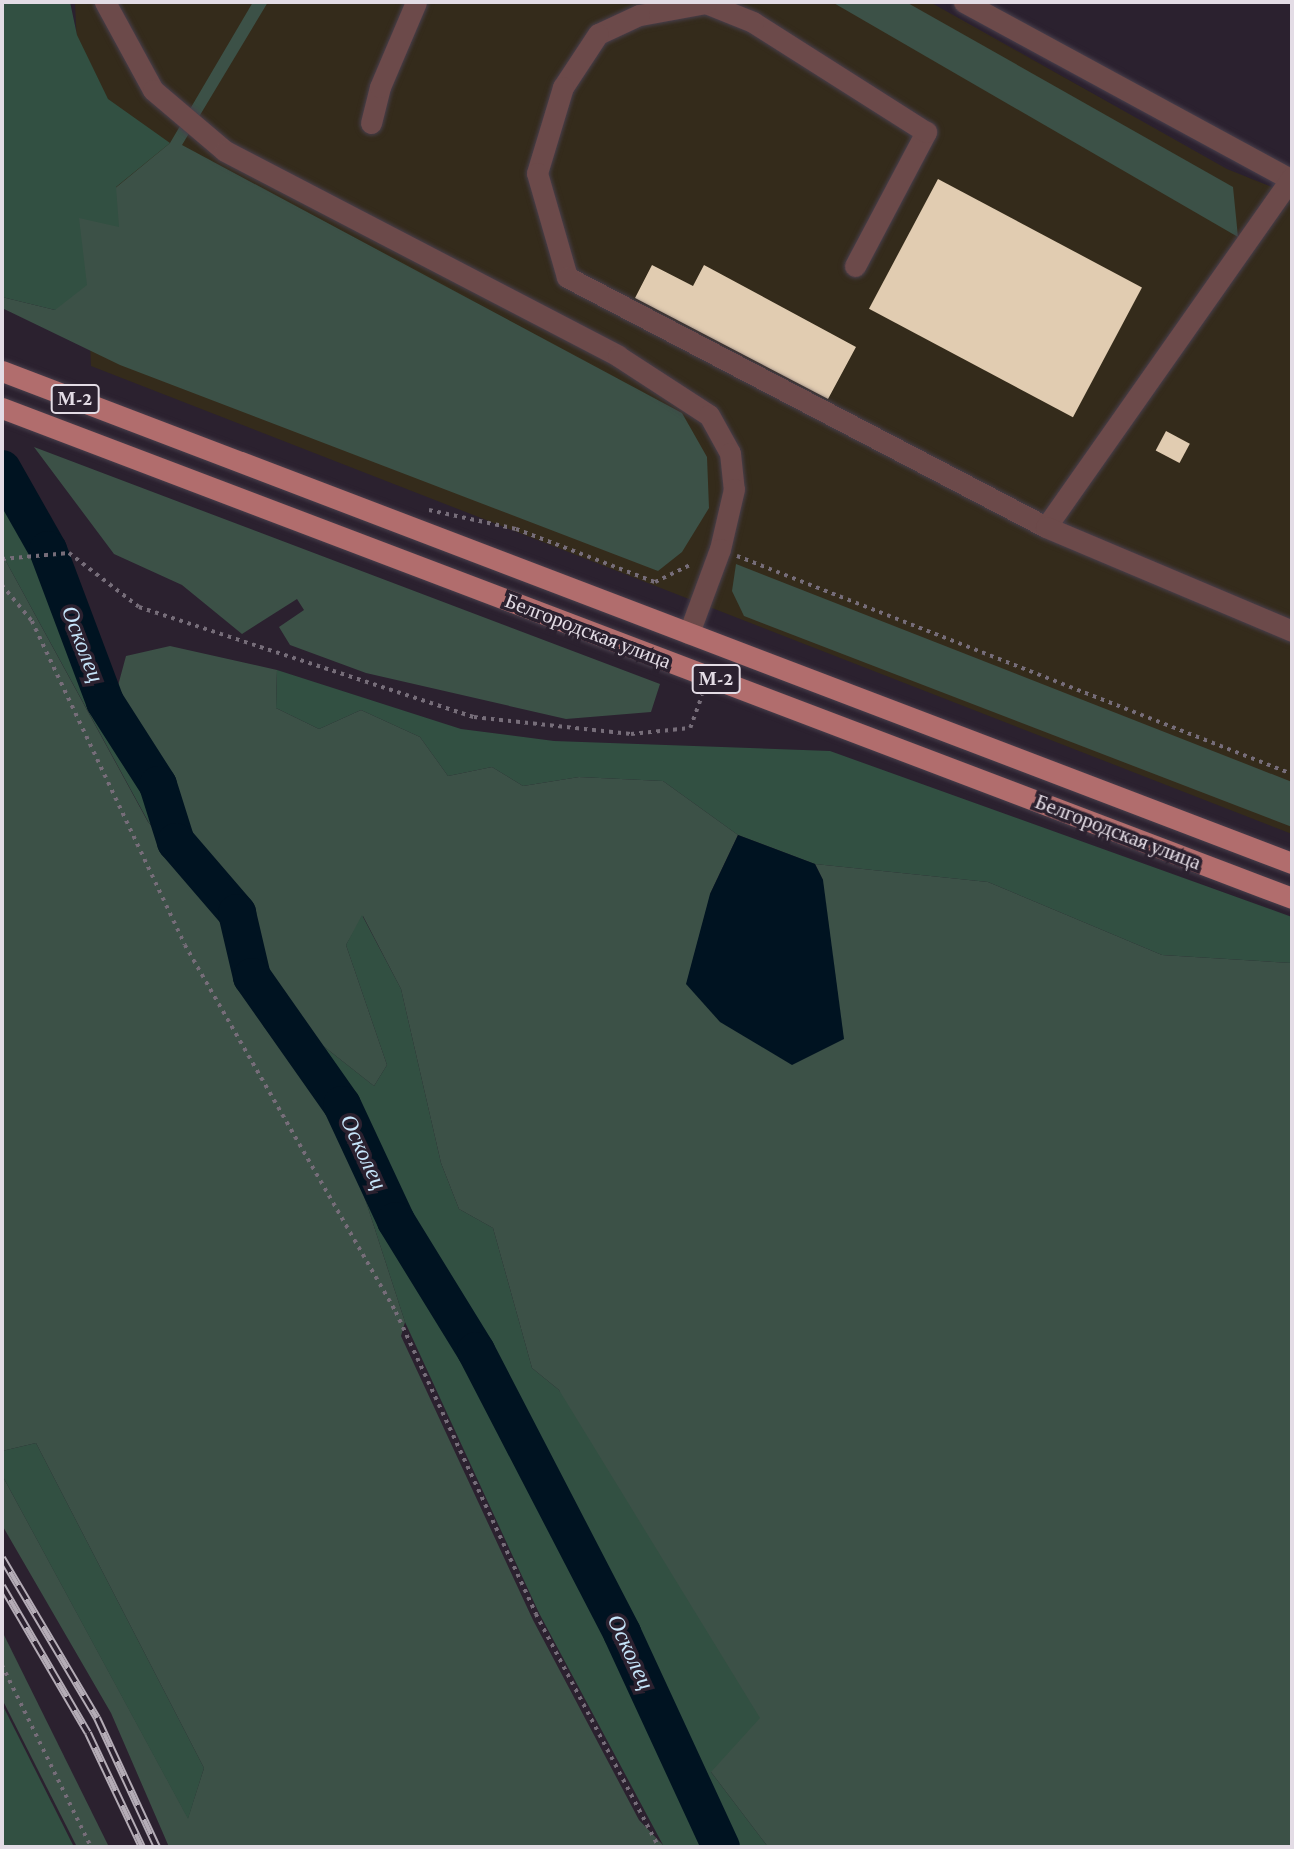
<!DOCTYPE html>
<html>
<head>
<meta charset="utf-8">
<style>
	body { margin:0 }
	#map { position:relative; width:1294px; height:1849px; overflow:hidden; background:#2b212f; font-family:"Crimson Pro",serif }
	div>[style] { position:absolute }
	.industrial>* { inset:0; background:#342b1b }
	.green>* { inset:0; background:#3c5147 }
	.forest>* { inset:0; background:#325042 }
	.water>* { inset:0; background:#001321 }
	.river>* { height:38px; margin:-19px; padding:0 19px; transform-origin:19px; border-radius:19px; background:#001321 }
	.building>* { inset:0; background:#e1ccb1; transform-origin:0 0 }
	.path>* { height:3.5px; margin-top:-1.75px; transform-origin:0; background:repeating-linear-gradient(90deg,#766d79 0 3.5px,transparent 0 8.5px) }
	.roads { filter:drop-shadow(0 0 2px #483f4c) drop-shadow(0 0 2px #483f4c) }
	.minor>* { height:21px; margin:-10.5px; padding:0 10.5px; transform-origin:10.5px; border-radius:10.5px; background:#6c4a4a }
	.major>* { height:21px; margin:-10.5px; padding:0 10.5px; transform-origin:10.5px; border-radius:10.5px; background:#b16d6d }
	.rail>* { height:8px; margin-top:-4px; transform-origin:0; background:repeating-linear-gradient(90deg,#2b212f 0 16px,#b4acb6 0 32px); box-sizing:border-box; border-block:2px solid #b4acb6 }
	span { translate:-50% -50%; white-space:nowrap; text-align:center; line-height:1.15; -webkit-text-stroke:7px #2b212f; paint-order:stroke }
	.shield-label span { padding:2px 5px; background:#2b212f; border:2px solid; border-radius:5px; -webkit-text-stroke-width:0 }
	.shield-label { font-size:19px; color:#e3dce5; font-weight:700 }
	.street-label { font-size:21px; color:#e3dce5 }
	.water-label { font-size:23px; color:#c6e5fa; font-style:italic }
	.frame { position:absolute; inset:0; border:4px solid #e3dce5; pointer-events:none }
</style>
</head>
<body>
<div id="map">
	<div class="industrial">
		<div style="clip-path:polygon(75px 2px,930px 2px,1227px 169px,1292px 195px,1292px 834px,91px 366px)"></div>
	</div>
	<div class="green">
		<div style="clip-path:polygon(253px 2px,268px 2px,182px 145px,682px 413px,707px 457px,709px 508px,682px 552px,658px 571px,120px 365px,2px 308px,2px 297px,55px 310px,79px 218px,170px 143px)"></div>
		<div style="clip-path:polygon(832px 2px,906px 2px,1233px 187px,1238px 237px)"></div>
		<div style="clip-path:polygon(34px 447px,660px 684px,651px 712px,566px 719px,366px 673px,290px 645px,279px 627px,304px 610px,297px 599px,242px 634px,182px 585px,114px 554px)"></div>
		<div style="clip-path:polygon(2px 554px,148px 822px,230px 914px,242px 978px,264px 1027px,313px 1084px,358px 1177px,405px 1322px,401px 1336px,533px 1620px,639px 1820px,663px 1845px,680px 1847px,169px 1847px,111px 1713px,2px 1525px,2px 1475px,188px 1818px,204px 1768px,36px 1443px,2px 1451px)"></div>
		<div style="clip-path:polygon(736px 564px,1292px 782px,1292px 827px,744px 616px,732px 591px)"></div>
		<div style="clip-path:polygon(170px 646px,277px 670px,276px 708px,319px 729px,361px 710px,420px 737px,448px 776px,492px 767px,523px 786px,579px 777px,663px 781px,738px 835px,710px 894px,823px 880px,815px 864px,988px 882px,1162px 955px,1292px 963px,1292px 1845px,768px 1847px,711px 1772px,559px 1390px,532px 1368px,493px 1228px,459px 1209px,441px 1163px,401px 989px,363px 916px,346px 945px,387px 1065px,374px 1086px,322px 1045px,265px 969px,250px 913px,190px 840px,163px 764px,116px 693px,126px 656px)"></div>
		<div style="clip-path:polygon(2px 1631px,109px 1847px,77px 1847px,2px 1699px)"></div>
	</div>
	<div class="forest">
		<div style="clip-path:polygon(2px 2px,70px 2px,77px 35px,108px 99px,170px 143px,116px 187px,119px 227px,79px 218px,87px 285px,55px 310px,2px 297px)"></div>
		<div style="clip-path:polygon(2px 480px,44px 553px,101px 705px,154px 788px,165px 835px,149px 823px,2px 554px)"></div>
		<div style="clip-path:polygon(277px 670px,461px 729px,554px 741px,830px 751px,1292px 917px,1292px 963px,1162px 955px,988px 882px,815px 864px,738px 835px,663px 781px,579px 777px,523px 786px,492px 767px,448px 776px,420px 737px,361px 710px,319px 729px,276px 708px)"></div>
		<div style="clip-path:polygon(362px 915px,401px 989px,441px 1163px,459px 1209px,493px 1228px,532px 1368px,559px 1390px,760px 1718px,711px 1772px,768px 1847px,733px 1847px,562px 1496px,406px 1218px,322px 1045px,374px 1086px,387px 1065px,346px 945px)"></div>
		<div style="clip-path:polygon(242px 978px,337px 1108px,392px 1223px,470px 1354px,548px 1501px,618px 1635px,704px 1823px,703px 1847px,663px 1845px,539px 1613px,405px 1322px,358px 1177px,313px 1084px,264px 1027px)"></div>
		<div style="clip-path:polygon(36px 1443px,204px 1768px,188px 1819px,2px 1475px,2px 1451px)"></div>
		<div style="clip-path:polygon(2px 1704px,74px 1847px,2px 1847px)"></div>
	</div>
	<div class="water">
		<div style="clip-path:polygon(738px 835px,815px 864px,823px 880px,844px 1039px,792px 1065px,720px 1022px,686px 984px,710px 894px)"></div>
	</div>
	<div class="river">
		<div style="left:2px;top:469px;width:93px;rotate:60.4deg"></div>
		<div style="left:48px;top:550px;width:162px;rotate:69.4deg"></div>
		<div style="left:105px;top:702px;width:98px;rotate:57.4deg"></div>
		<div style="left:158px;top:785px;width:60px;rotate:72.5deg"></div>
		<div style="left:176px;top:842px;width:94px;rotate:49.3deg"></div>
		<div style="left:237px;top:913px;width:66px;rotate:76.8deg"></div>
		<div style="left:252px;top:977px;width:156px;rotate:54.9deg"></div>
		<div style="left:342px;top:1105px;width:128px;rotate:65deg"></div>
		<div style="left:396px;top:1221px;width:153px;rotate:58.4deg"></div>
		<div style="left:476px;top:1351px;width:318px;rotate:62.6deg"></div>
		<div style="left:622px;top:1633px;width:236px;rotate:65.2deg"></div>
	</div>
	<div class="building">
		<div style="left:938px;top:179px;width:231px;height:147px;rotate:28deg"></div>
		<div style="clip-path:polygon(652px 265px,693px 286px,704px 265px,856px 347px,828px 399px,635px 298px)"></div>
		<div style="left:1166px;top:431px;width:27px;height:22px;rotate:28deg"></div>
	</div>
	<div class="path">
		<div style="left:429px;top:510px;width:89px;rotate:12.3deg"></div>
		<div style="left:516px;top:529px;width:149px;rotate:20.9deg"></div>
		<div style="left:655px;top:582px;width:41px;rotate:-25.9deg"></div>
		<div style="left:737px;top:556px;width:596px;rotate:21.44deg"></div>
		<div style="left:2px;top:559px;width:67px;rotate:-5.1deg"></div>
		<div style="left:69px;top:553px;width:88px;rotate:37.6deg"></div>
		<div style="left:139px;top:607px;width:353px;rotate:18.2deg"></div>
		<div style="left:474px;top:717px;width:158px;rotate:6.2deg"></div>
		<div style="left:631px;top:734px;width:59px;rotate:-5.8deg"></div>
		<div style="left:690px;top:728px;width:35px;rotate:-70deg"></div>
		<div style="left:2px;top:585px;width:47px;rotate:50.2deg"></div>
		<div style="left:32px;top:621px;width:358px;rotate:64.7deg"></div>
		<div style="left:185px;top:945px;width:423px;rotate:60.1deg"></div>
		<div style="left:396px;top:1312px;width:333px;rotate:65.1deg"></div>
		<div style="left:536px;top:1614px;width:263px;rotate:62.2deg"></div>
		<div style="left:2px;top:1665px;width:203px;rotate:63.9deg"></div>
	</div>
	<div class="roads">
		<div class="minor">
			<div style="left:105px;top:2px;width:100px;rotate:61.4deg"></div>
			<div style="left:153px;top:90px;width:94px;rotate:40.3deg"></div>
			<div style="left:225px;top:151px;width:443px;rotate:27.5deg"></div>
			<div style="left:618px;top:356px;width:108px;rotate:33deg"></div>
			<div style="left:709px;top:415px;width:43px;rotate:61.1deg"></div>
			<div style="left:730px;top:453px;width:36px;rotate:84deg"></div>
			<div style="left:734px;top:489px;width:62px;rotate:103.1deg"></div>
			<div style="left:720px;top:549px;width:90px;rotate:110.3deg"></div>
			<div style="left:964px;top:2px;width:373px;rotate:28.5deg"></div>
			<div style="left:371px;top:123px;width:37px;rotate:-76deg"></div>
			<div style="left:380px;top:87px;width:92px;rotate:-67deg"></div>
			<div style="left:855px;top:266px;width:152px;rotate:-62.1deg"></div>
			<div style="left:926px;top:132px;width:205px;rotate:-147.6deg"></div>
			<div style="left:753px;top:22px;width:51px;rotate:-158deg"></div>
			<div style="left:706px;top:3px;width:68px;rotate:169.8deg"></div>
			<div style="left:639px;top:15px;width:45px;rotate:155.1deg"></div>
			<div style="left:598px;top:34px;width:64px;rotate:123.4deg"></div>
			<div style="left:563px;top:87px;width:90px;rotate:106.8deg"></div>
			<div style="left:537px;top:173px;width:108px;rotate:73.9deg"></div>
			<div style="left:567px;top:277px;width:540px;rotate:27.56deg"></div>
			<div style="left:1046px;top:527px;width:426px;rotate:-54.9deg"></div>
			<div style="left:1046px;top:527px;width:267px;rotate:22.9deg"></div>
		</div>
		<div class="major">
			<div style="left:2px;top:371px;width:1381px;rotate:20.88deg"></div>
			<div style="left:2px;top:408px;width:1380px;rotate:20.8deg"></div>
		</div>
	</div>
	<div class="rail">
		<div style="left:2px;top:1558px;width:186px;rotate:59.3deg"></div>
		<div style="left:97px;top:1718px;width:142px;rotate:65.1deg"></div>
		<div style="left:2px;top:1586px;width:170px;rotate:59.7deg"></div>
		<div style="left:88px;top:1733px;width:126px;rotate:64.7deg"></div>
	</div>
	<div class="shield-label">
		<span style="left:75px;top:399px">М-2</span>
		<span style="left:716px;top:679px">М-2</span>
	</div>
	<div class="street-label">
		<span style="left:588px;top:631px;rotate:21deg">Белгородская улица</span>
		<span style="left:1118px;top:832px;rotate:21deg">Белгородская улица</span>
	</div>
	<div class="water-label">
		<span style="left:83px;top:644px;rotate:69deg">Осколец</span>
		<span style="left:364px;top:1152px;rotate:65deg">Осколец</span>
		<span style="left:631px;top:1652px;rotate:65deg">Осколец</span>
	</div>
	<div class="frame"></div>
</div>
</body>
</html>
